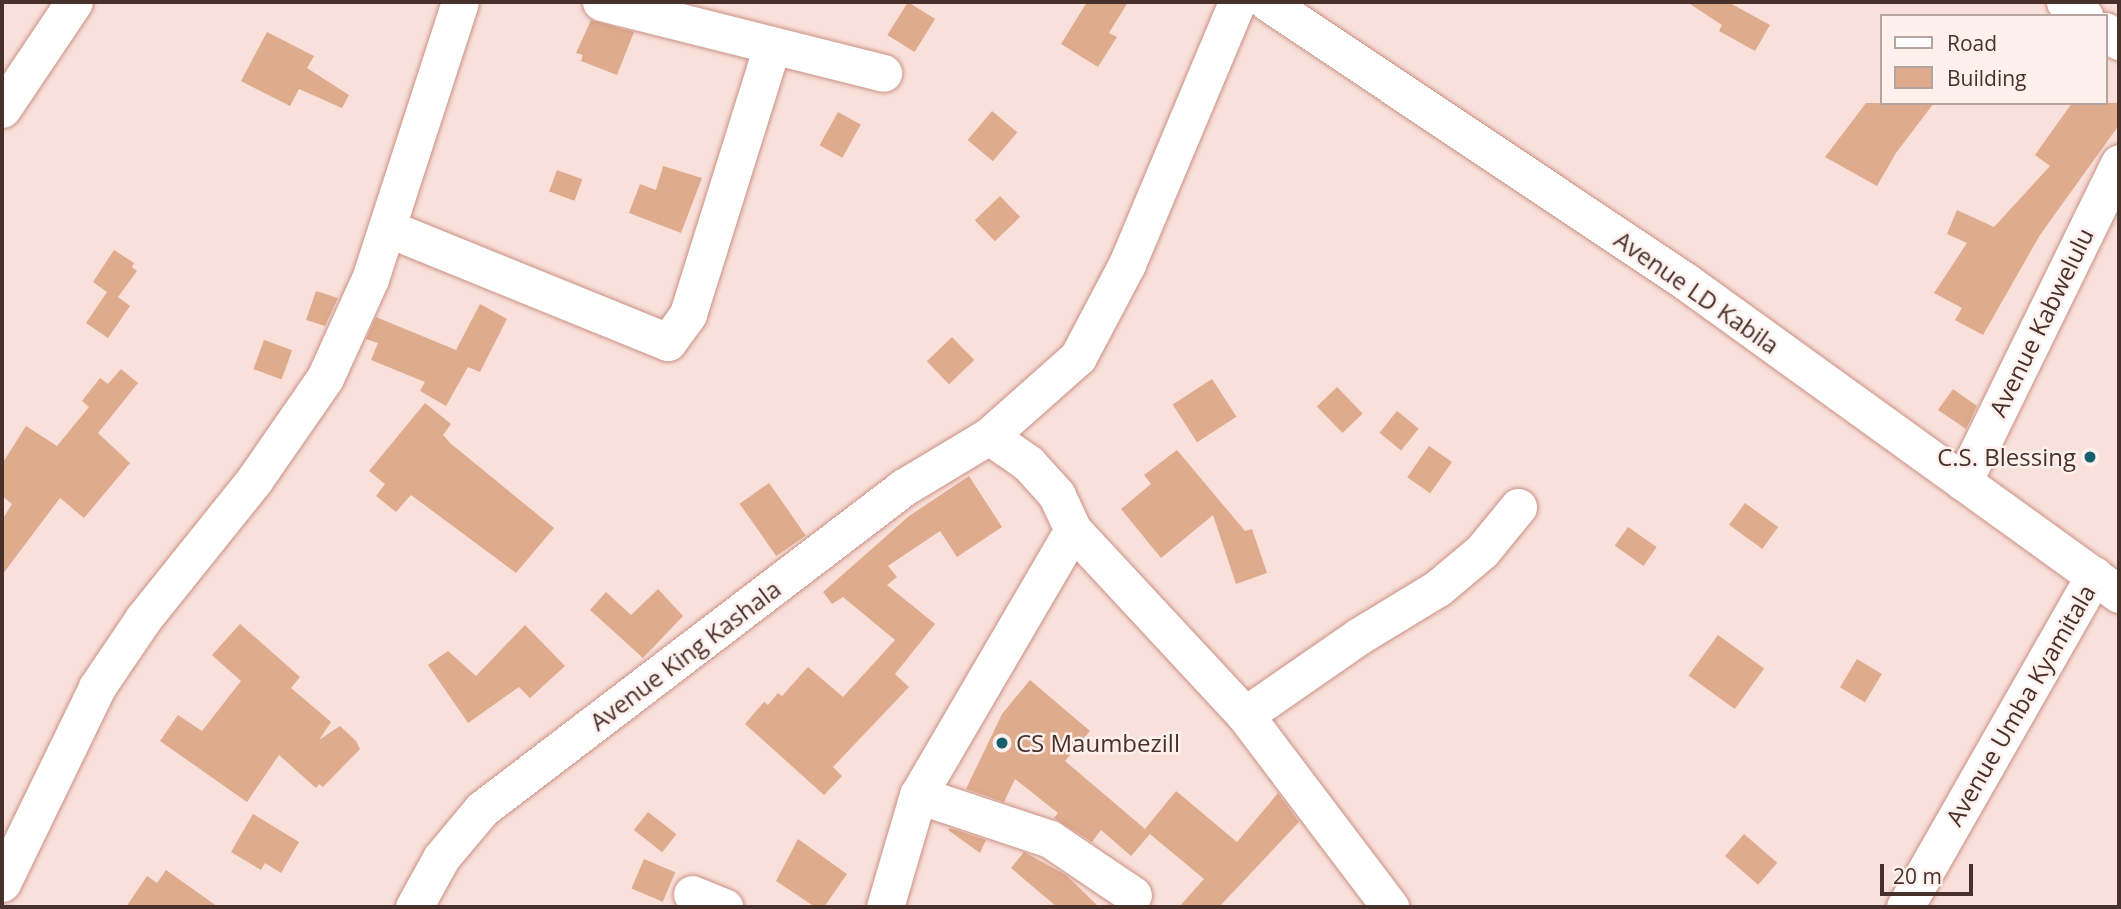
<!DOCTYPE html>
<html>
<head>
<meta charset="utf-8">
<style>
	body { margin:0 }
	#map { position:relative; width:2121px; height:909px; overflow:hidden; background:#f9e0da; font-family:"Open Sans",sans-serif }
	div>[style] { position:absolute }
	.building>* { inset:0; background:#deab8c; transform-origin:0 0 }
	.roads { filter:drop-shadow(0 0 2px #ca9083) drop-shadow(0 0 2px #ca9083) }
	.minor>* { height:37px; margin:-18.5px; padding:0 18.5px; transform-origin:18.5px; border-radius:18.5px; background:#fff }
	.dots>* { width:19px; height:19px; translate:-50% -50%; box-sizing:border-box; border:4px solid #fdf0ed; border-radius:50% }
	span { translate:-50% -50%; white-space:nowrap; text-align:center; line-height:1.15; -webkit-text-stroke:5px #fdf0ed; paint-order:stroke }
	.street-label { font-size:24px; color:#49312b }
	.poi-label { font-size:24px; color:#49312b }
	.right { translate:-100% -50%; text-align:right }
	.left { translate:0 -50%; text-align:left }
	.frame { position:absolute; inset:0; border:4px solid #49312b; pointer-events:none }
	.legend { position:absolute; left:1880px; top:14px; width:228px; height:91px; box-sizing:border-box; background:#fdf0ed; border:2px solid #b5a49f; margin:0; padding:9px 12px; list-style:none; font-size:21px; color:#49312b }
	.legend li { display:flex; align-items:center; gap:14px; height:35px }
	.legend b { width:35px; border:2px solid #b5a49f }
	.scale { position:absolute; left:1880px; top:864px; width:93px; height:32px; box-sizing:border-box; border:4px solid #49312b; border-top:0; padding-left:9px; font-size:21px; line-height:24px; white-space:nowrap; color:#49312b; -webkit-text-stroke:5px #fdf0ed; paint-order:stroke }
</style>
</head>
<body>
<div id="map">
	<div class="building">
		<div style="left:908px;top:2px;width:32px;height:39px;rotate:32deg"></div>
		<div style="clip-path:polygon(1087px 2px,1128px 2px,1109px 33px,1117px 37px,1098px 67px,1061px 44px)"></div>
		<div style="clip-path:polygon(1687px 2px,1728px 2px,1770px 25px,1755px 51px,1719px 31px,1722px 25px)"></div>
		<div style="clip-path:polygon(591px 20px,634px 32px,617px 75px,581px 61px,583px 55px,576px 53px)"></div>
		<div style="clip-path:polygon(267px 32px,314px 56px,307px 68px,349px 95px,342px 108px,299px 89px,290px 106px,241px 81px)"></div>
		<div style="clip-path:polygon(1866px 103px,1934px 103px,1896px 153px,1877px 186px,1825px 157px)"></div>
		<div style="clip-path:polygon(2072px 103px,2119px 103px,2119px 125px,2040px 235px,1983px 335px,1955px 320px,1962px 308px,1934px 293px,1967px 243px,1947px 234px,1957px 210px,1994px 227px,2050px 166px,2035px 155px)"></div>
		<div style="left:992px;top:111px;width:33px;height:38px;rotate:40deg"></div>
		<div style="left:838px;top:112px;width:26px;height:38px;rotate:29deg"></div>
		<div style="clip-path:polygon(663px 166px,702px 178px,681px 233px,629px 213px,640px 184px,656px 190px)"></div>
		<div style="left:557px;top:170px;width:27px;height:23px;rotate:20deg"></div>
		<div style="left:1000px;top:196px;width:29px;height:35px;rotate:46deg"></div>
		<div style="clip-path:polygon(114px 250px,134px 263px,132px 267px,137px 271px,118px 297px,130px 306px,108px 338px,86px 323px,107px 292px,93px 282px)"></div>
		<div style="clip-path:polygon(316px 291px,338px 298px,325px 326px,306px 320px)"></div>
		<div style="clip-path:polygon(480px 304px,507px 319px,480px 372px,468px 367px,446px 406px,420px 391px,425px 382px,371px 360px,378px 343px,366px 339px,376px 317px,456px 350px)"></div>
		<div style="left:952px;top:337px;width:32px;height:35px;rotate:46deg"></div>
		<div style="left:264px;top:340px;width:30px;height:31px;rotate:20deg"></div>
		<div style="clip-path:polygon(121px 369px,138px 383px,98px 433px,130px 463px,84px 518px,60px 498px,2px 575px,2px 520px,12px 504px,2px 496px,2px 464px,26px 426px,57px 446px,89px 407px,82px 401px,100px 378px,108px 384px)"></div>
		<div style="left:1212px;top:379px;width:45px;height:47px;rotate:57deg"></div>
		<div style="left:1337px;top:387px;width:37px;height:28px;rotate:46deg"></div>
		<div style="clip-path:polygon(1953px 389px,1977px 406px,1966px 429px,1938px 410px)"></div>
		<div style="clip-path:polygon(425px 403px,451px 424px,443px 435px,450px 443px,554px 528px,516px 573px,411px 495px,396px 512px,376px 496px,385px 484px,369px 471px)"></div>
		<div style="left:1397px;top:411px;width:28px;height:28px;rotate:39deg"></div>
		<div style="left:1429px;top:446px;width:28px;height:38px;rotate:35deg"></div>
		<div style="clip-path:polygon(1177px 450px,1245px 531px,1252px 529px,1267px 573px,1236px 584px,1213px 515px,1161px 558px,1121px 509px,1151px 484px,1144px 475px)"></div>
		<div style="clip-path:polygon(969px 476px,1002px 527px,957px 557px,940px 531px,888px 566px,897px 577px,887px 585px,935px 624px,895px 674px,909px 687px,833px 767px,842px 776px,824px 795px,745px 724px,764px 702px,768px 705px,778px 693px,782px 696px,808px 667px,843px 697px,895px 640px,843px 597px,832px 604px,823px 592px,909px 516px)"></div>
		<div style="left:769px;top:483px;width:64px;height:36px;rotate:55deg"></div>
		<div style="left:1745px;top:503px;width:41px;height:27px;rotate:36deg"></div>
		<div style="left:1628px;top:527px;width:35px;height:23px;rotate:35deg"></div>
		<div style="clip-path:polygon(658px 589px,683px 616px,643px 658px,590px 610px,606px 592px,631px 615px)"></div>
		<div style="clip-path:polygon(240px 624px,300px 677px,291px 688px,331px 722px,319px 740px,340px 726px,356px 741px,360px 749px,323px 787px,319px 784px,316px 788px,279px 755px,247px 802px,160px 741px,178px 715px,202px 731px,241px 681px,212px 655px)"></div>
		<div style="clip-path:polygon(525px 625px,565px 666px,530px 698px,519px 687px,468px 723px,428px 665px,448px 651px,476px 676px)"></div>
		<div style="left:1718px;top:635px;width:57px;height:50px;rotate:36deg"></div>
		<div style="left:1857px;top:659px;width:29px;height:33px;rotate:31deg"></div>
		<div style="clip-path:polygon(1030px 680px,1090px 731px,1065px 761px,1145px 829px,1176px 791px,1237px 842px,1278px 793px,1299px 822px,1219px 907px,1179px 907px,1204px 879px,1150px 834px,1131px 856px,1101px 830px,1092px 842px,1054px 818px,1058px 813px,1015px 779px,1004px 802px,966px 789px,1002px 714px)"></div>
		<div style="left:648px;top:812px;width:36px;height:23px;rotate:38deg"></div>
		<div style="clip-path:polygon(253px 814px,299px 842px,281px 873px,265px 863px,261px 870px,231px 852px)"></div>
		<div style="clip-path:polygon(950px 828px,986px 840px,980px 853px,948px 830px)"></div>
		<div style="left:1744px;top:834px;width:44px;height:29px;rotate:41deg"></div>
		<div style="clip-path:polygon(798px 839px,847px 874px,824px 907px,815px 907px,776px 881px)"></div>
		<div style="clip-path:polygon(1024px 852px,1066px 875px,1099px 907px,1057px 907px,1011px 868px)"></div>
		<div style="left:644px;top:859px;width:34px;height:32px;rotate:23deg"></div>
		<div style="clip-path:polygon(166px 870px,218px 907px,126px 907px,147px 876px,157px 883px)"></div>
	</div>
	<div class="roads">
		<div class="minor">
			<div style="left:601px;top:2px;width:291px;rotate:14.1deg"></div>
			<div style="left:1267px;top:2px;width:503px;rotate:33.72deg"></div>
			<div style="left:1685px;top:281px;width:535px;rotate:35.8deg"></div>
			<div style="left:2065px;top:2px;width:24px;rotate:36deg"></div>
			<div style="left:2105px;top:31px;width:17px;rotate:36deg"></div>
			<div style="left:2px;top:109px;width:129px;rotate:-56.1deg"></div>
			<div style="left:387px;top:228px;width:303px;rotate:22.1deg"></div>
			<div style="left:668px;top:342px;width:34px;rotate:-54deg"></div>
			<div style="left:688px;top:314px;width:281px;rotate:-72.6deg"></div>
			<div style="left:1963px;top:482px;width:355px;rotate:-63.9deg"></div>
			<div style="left:1073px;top:530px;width:253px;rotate:47.1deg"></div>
			<div style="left:1245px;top:715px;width:241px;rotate:52.9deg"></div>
			<div style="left:1245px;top:715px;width:139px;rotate:-34.7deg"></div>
			<div style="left:1359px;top:636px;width:92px;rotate:-31.3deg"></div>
			<div style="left:1438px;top:588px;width:57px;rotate:-40.1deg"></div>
			<div style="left:1482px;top:551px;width:57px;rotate:-50.7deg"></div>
			<div style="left:918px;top:795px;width:139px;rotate:18.4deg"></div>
			<div style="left:1050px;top:839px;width:100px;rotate:34deg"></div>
			<div style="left:2px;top:883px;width:218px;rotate:-64.1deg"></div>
			<div style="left:97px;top:687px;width:82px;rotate:-55.9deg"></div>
			<div style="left:143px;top:619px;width:179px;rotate:-51.3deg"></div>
			<div style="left:255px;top:479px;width:123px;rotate:-55.3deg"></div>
			<div style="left:325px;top:378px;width:109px;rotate:-65.6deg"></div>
			<div style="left:370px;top:279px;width:291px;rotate:-72deg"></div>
			<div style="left:692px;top:894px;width:35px;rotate:22deg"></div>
			<div style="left:414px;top:907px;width:56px;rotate:-61.1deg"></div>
			<div style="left:441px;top:858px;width:64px;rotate:-50.1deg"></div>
			<div style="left:482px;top:809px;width:531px;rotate:-37.34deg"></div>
			<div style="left:904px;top:487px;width:99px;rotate:-31deg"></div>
			<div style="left:885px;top:907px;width:117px;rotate:-73.6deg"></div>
			<div style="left:918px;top:795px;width:307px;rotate:-59.7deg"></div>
			<div style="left:1073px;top:530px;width:38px;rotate:-115deg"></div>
			<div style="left:1057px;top:495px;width:43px;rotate:-132.2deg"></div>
			<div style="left:1028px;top:463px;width:47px;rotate:-145.3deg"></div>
			<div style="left:989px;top:436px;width:119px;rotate:-41.6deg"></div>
			<div style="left:1078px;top:357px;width:105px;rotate:-62.2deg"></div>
			<div style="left:1127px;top:264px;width:284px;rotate:-67.2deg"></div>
			<div style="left:1905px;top:907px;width:382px;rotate:-60.3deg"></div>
		</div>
	</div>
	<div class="dots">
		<div style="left:2090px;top:457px;background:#16606e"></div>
		<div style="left:1002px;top:743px;background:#16606e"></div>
	</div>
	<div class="street-label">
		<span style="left:1697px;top:292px;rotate:35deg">Avenue LD Kabila</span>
		<span style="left:2041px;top:322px;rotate:-64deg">Avenue Kabwelulu</span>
		<span style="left:685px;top:655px;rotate:-37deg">Avenue King Kashala</span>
		<span style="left:2020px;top:705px;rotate:-60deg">Avenue Umba Kyamitala</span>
	</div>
	<div class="poi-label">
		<span class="right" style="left:2076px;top:457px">C.S. Blessing</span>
		<span class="left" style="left:1016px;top:743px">CS Maumbezill</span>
	</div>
	<div class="frame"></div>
	<ul class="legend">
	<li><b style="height:9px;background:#fff"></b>Road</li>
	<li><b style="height:19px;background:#deab8c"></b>Building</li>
	</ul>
	<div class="scale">20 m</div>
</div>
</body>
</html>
